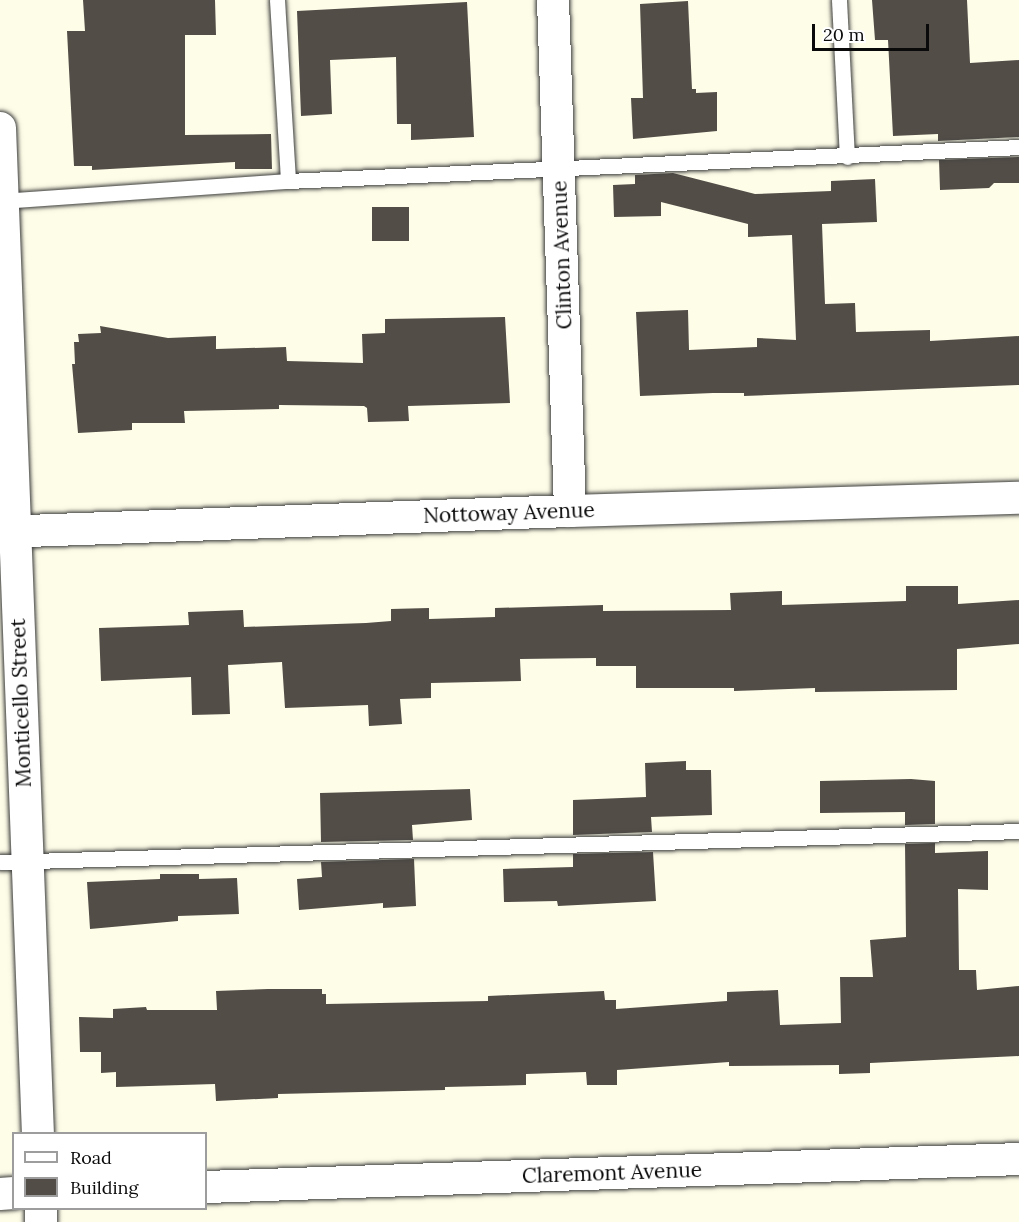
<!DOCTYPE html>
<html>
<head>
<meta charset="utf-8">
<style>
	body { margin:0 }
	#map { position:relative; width:1019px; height:1222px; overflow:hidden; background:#fefde8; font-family:Lora,serif }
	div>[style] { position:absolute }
	.building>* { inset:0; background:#524d47; transform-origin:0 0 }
	.roads { filter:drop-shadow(0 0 2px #3d3d3d) drop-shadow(0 0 2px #3d3d3d) }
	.lane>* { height:15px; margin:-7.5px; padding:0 7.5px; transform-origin:7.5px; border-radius:7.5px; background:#fff }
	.street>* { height:32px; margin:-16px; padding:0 16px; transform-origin:16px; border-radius:16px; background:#fff }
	span { translate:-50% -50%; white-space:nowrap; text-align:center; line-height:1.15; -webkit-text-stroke:6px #fff; paint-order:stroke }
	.street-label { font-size:21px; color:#0a0a0a }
	.legend { position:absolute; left:12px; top:1132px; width:195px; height:78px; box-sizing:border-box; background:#fff; border:2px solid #9d9d9d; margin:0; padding:8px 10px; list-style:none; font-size:18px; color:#0a0a0a }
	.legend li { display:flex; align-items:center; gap:12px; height:30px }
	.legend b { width:30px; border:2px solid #9d9d9d }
	.scale { position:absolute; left:812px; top:24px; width:117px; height:27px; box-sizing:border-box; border:3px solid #0a0a0a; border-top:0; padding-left:8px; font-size:18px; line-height:21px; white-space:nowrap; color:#0a0a0a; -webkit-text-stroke:4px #fff; paint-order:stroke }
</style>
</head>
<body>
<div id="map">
	<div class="building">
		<div style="clip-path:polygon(83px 0,215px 0,216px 35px,185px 35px,185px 135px,271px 134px,272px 169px,235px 169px,235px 162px,92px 170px,92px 166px,74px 166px,67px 31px,85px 31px)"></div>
		<div style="clip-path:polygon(872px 0,967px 0,970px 63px,1019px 60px,1019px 137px,938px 141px,938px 134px,893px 136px,888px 40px,875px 40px)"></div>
		<div style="clip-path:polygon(688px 1px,692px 89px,696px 89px,696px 93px,717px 92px,717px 131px,633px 139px,631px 98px,643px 98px,640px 4px)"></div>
		<div style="clip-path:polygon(467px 2px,474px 137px,411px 140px,411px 124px,397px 124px,396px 57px,330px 60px,332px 114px,301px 116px,297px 11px)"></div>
		<div style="clip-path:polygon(1019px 157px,1019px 183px,994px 183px,989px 188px,940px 190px,939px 160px)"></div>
		<div style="clip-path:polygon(673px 173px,755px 194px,831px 191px,831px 181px,875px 179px,877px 222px,822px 224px,825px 304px,855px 303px,856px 332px,930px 330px,930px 341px,1019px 336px,1019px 385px,744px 396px,744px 393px,713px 393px,640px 396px,636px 312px,688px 310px,689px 350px,757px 347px,757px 338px,796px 340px,792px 235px,748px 237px,748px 224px,661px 202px,661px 216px,614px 217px,613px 185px,635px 184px,635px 175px)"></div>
		<div style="left:409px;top:207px;width:34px;height:37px;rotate:90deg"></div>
		<div style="clip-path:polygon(505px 317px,510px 403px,408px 406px,409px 421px,368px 422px,367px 408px,364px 406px,279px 405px,279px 409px,184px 411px,185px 423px,132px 423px,132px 430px,78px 433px,72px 364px,75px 364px,74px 342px,79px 342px,78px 334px,101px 333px,100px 326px,168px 338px,216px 336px,216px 349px,286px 347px,287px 361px,363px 363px,362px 334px,385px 333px,385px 319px)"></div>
		<div style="clip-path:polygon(906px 586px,958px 586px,958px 604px,1019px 600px,1019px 644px,957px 649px,957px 690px,815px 692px,815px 688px,734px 691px,734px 688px,636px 688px,636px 666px,596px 666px,596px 658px,520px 659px,521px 681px,431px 683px,431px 698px,400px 699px,402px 724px,369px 726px,368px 705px,285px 708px,282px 662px,228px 665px,230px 714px,192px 715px,191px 677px,101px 681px,99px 628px,189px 625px,188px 612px,243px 610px,244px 627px,366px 623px,391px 621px,391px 609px,429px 608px,429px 619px,495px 617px,495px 608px,603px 605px,603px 611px,731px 610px,730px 593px,782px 591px,782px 605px,906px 601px)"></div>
		<div style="clip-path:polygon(686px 761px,686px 770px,711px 770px,712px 815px,651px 817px,652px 832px,573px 835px,573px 800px,646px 797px,645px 763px)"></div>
		<div style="clip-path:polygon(911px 779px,935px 781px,935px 824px,905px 825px,905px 812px,820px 813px,820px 781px)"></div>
		<div style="clip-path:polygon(470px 789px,472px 820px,412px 825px,413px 840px,321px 842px,320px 793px)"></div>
		<div style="clip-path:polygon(935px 843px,935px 853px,988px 851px,988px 890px,958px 889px,959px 970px,976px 970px,977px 990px,1019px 986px,1019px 1056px,870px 1063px,870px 1073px,839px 1074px,839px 1065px,729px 1066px,729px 1062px,617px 1070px,617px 1085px,587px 1085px,586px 1072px,526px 1074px,526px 1085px,445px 1087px,445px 1090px,278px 1094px,278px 1098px,216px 1101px,215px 1084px,116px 1087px,116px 1072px,101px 1073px,101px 1052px,80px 1052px,79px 1017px,113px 1018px,113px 1009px,146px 1007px,147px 1010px,217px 1010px,216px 991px,268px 989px,322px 989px,322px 994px,326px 994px,326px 1004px,488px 1001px,488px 996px,604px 991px,605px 1000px,616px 1000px,616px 1009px,727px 1001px,727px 992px,778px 990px,780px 1025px,841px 1023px,840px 977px,873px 977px,870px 940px,906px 937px,905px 844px)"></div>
		<div style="clip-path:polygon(653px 852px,656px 901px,558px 906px,557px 901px,504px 902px,503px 869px,573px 867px,573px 854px)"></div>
		<div style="clip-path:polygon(414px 859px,416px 906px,383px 908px,383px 903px,299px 910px,297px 879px,322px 877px,321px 862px)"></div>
		<div style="clip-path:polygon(160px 874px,199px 874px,199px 879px,237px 878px,239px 914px,178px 916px,178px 921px,90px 929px,87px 882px,160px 879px)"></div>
	</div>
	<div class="roads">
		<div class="lane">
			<div style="left:277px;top:0;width:181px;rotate:86.5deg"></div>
			<div style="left:839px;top:0;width:157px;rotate:87.1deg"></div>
			<div style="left:1px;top:201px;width:288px;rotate:-4deg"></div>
			<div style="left:288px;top:181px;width:732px;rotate:-2.66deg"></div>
			<div style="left:0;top:862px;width:1019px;rotate:-1.74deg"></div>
		</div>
		<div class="street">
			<div style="left:553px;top:0;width:511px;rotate:88.09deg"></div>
			<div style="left:0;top:128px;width:1007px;rotate:87.84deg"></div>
			<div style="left:0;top:532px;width:570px;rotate:-2.11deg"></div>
			<div style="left:570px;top:511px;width:449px;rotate:-1.7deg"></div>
			<div style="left:206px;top:1187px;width:813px;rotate:-1.97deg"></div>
			<div style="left:0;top:1194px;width:14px;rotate:-4deg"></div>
			<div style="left:41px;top:1208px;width:14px;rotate:90deg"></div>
		</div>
	</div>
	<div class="street-label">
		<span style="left:562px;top:255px;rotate:-92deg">Clinton Avenue</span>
		<span style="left:509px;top:513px;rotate:-2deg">Nottoway Avenue</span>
		<span style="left:21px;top:703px;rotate:-92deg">Monticello Street</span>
		<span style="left:612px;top:1173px;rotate:-2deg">Claremont Avenue</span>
	</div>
	<ul class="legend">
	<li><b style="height:8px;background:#fff"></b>Road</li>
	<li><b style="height:16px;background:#524d47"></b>Building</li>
	</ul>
	<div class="scale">20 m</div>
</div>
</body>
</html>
